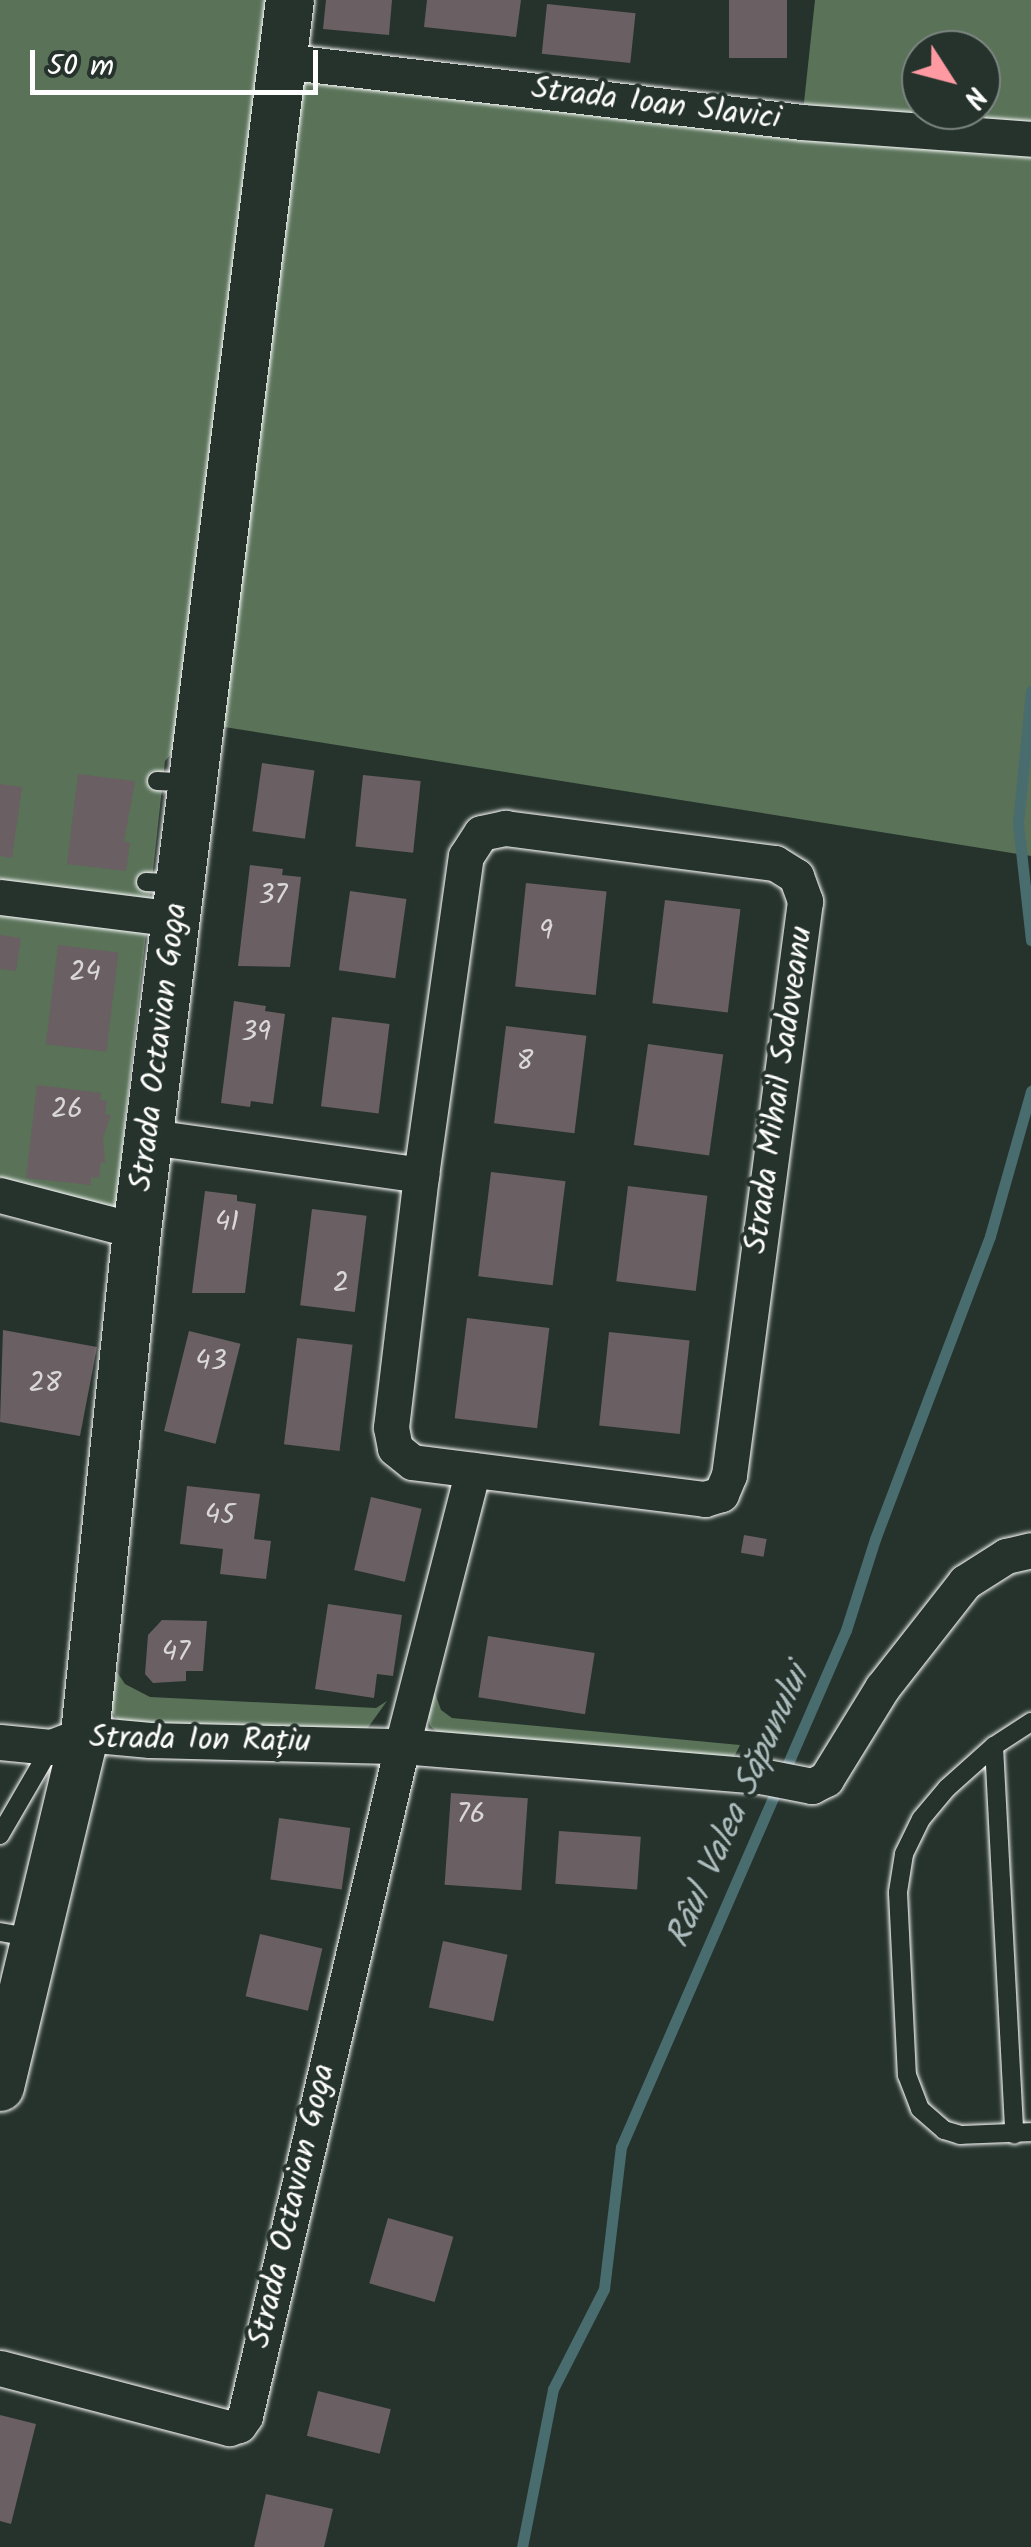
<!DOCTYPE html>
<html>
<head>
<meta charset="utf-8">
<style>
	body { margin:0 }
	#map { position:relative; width:1031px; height:2547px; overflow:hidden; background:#26332d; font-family:Kalam,sans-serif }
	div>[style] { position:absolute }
	.green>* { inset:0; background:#597258 }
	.stream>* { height:11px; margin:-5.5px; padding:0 5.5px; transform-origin:5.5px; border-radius:5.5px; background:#496c6f }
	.building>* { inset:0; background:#6a5f62; transform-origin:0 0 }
	.roads { filter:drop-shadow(0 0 2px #fff) drop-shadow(0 0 2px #fff) }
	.lane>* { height:18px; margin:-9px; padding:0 9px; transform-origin:9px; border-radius:9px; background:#26332d }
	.street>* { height:35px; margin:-17.5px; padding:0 17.5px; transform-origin:17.5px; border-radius:17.5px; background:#26332d }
	.secondary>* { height:48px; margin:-24px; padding:0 24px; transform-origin:24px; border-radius:24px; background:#26332d }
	span { translate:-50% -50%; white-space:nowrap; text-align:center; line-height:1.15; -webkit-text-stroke:8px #26332d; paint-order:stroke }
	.number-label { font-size:28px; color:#dad7d8 }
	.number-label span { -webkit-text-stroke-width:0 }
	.street-label { font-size:32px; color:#fff }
	.water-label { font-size:35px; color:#adbdbe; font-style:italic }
	.north { position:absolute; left:901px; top:30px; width:100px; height:100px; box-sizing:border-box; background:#26332d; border:2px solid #7d8581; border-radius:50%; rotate:126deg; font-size:28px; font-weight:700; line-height:40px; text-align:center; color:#fff }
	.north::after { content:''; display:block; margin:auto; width:35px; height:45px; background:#ff9aa2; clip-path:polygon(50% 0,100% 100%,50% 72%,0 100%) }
	.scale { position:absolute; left:30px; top:50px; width:288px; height:45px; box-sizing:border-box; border:5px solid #fff; border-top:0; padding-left:12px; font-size:30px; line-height:35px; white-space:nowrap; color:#fff; -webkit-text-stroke:8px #26332d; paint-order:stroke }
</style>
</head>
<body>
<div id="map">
	<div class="green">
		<div style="clip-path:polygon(evenodd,0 0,290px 0,282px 60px,802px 121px,815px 0,1031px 0,1031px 856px,199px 723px,165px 761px,114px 1225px,0 1195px,0 0,921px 50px,981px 50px,981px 110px,921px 110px,921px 50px)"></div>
		<div style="clip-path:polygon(117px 1672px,125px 1684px,150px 1697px,376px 1708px,387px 1701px,367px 1729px,131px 1725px,117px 1719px,109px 1708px)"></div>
		<div style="clip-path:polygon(434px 1690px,441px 1710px,452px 1718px,740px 1745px,732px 1761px,442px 1736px,430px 1726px,427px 1710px)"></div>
	</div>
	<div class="stream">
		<div style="left:1031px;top:691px;width:134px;rotate:95.6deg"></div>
		<div style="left:1018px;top:824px;width:117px;rotate:83.6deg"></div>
		<div style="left:522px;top:2547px;width:161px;rotate:-78.9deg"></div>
		<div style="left:553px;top:2389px;width:112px;rotate:-63deg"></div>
		<div style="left:604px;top:2289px;width:143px;rotate:-83.2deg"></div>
		<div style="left:621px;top:2147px;width:564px;rotate:-66.48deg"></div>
		<div style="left:846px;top:1630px;width:96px;rotate:-72.3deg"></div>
		<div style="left:875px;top:1539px;width:324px;rotate:-69.2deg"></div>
		<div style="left:990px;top:1236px;width:151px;rotate:-74.2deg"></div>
	</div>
	<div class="building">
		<div style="clip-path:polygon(326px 0,392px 0,389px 35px,323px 29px)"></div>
		<div style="clip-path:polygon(427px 0,521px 0,516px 37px,424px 27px)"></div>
		<div style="left:729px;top:0;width:58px;height:58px"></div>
		<div style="left:547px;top:4px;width:89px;height:50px;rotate:6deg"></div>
		<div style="left:262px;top:763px;width:53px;height:69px;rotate:8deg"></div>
		<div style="clip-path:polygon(78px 774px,135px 781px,124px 842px,130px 842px,126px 871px,67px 864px)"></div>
		<div style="left:363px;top:775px;width:58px;height:72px;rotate:6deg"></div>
		<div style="clip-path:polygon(0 784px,22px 787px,12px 858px,0 856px)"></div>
		<div style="clip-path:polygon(250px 865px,283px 869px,282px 875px,301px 877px,290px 967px,238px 966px)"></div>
		<div style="left:526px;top:883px;width:81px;height:104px;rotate:6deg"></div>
		<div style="left:350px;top:891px;width:57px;height:80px;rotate:8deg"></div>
		<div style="left:665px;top:900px;width:76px;height:104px;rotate:7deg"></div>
		<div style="clip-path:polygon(0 935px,21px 938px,16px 971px,0 969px)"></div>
		<div style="left:58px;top:945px;width:61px;height:100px;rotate:7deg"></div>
		<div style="clip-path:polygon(234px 1001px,266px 1006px,265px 1011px,285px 1014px,273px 1104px,251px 1101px,250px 1107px,221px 1103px)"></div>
		<div style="left:332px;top:1017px;width:58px;height:90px;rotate:7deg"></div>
		<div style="left:506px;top:1026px;width:81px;height:98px;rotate:7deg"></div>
		<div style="left:648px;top:1044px;width:76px;height:102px;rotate:8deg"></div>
		<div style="clip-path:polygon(37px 1085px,101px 1093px,100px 1100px,107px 1101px,105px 1114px,111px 1115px,103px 1138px,105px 1163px,101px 1162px,99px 1178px,91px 1177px,91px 1185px,26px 1178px)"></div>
		<div style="left:491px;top:1172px;width:75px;height:105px;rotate:7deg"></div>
		<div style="left:628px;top:1186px;width:80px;height:96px;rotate:7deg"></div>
		<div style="clip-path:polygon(205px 1191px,237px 1195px,237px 1201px,256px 1204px,245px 1293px,192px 1293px)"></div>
		<div style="left:312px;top:1209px;width:55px;height:97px;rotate:7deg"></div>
		<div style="left:467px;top:1318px;width:83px;height:101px;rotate:7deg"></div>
		<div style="clip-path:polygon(3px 1330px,97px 1347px,80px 1436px,0 1422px)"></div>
		<div style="left:189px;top:1331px;width:53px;height:103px;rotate:14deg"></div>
		<div style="left:609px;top:1332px;width:81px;height:94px;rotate:6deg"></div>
		<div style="left:297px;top:1338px;width:56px;height:107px;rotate:7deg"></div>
		<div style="clip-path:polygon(187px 1486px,260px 1494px,254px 1539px,271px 1541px,266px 1579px,220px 1574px,223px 1549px,180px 1544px)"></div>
		<div style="left:371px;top:1497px;width:52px;height:75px;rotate:13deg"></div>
		<div style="left:744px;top:1535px;width:23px;height:18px;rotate:10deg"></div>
		<div style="clip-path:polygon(328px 1604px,402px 1615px,393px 1676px,377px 1674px,374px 1698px,315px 1689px)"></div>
		<div style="clip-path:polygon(162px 1620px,207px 1621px,203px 1671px,186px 1671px,186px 1681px,153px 1683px,145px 1674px,148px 1635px)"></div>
		<div style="left:488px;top:1636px;width:108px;height:62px;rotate:9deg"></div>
		<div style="left:451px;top:1793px;width:77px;height:92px;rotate:4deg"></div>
		<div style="left:279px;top:1818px;width:72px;height:62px;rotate:8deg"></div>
		<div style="left:559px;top:1831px;width:82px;height:53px;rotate:4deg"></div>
		<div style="left:260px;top:1934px;width:64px;height:64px;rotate:13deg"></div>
		<div style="left:443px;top:1941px;width:66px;height:68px;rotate:12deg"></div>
		<div style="left:388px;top:2218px;width:68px;height:68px;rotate:16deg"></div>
		<div style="left:318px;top:2391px;width:75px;height:46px;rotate:14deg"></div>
		<div style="clip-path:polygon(0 2415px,36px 2424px,11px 2524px,0 2521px)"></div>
		<div style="clip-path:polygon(266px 2494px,333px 2509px,324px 2547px,254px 2547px)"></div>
	</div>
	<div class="roads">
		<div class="lane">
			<div style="left:157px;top:781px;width:34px;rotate:3deg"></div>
			<div style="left:146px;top:882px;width:34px;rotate:3deg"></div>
			<div style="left:1031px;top:1722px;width:44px;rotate:147deg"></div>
			<div style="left:994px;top:1746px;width:63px;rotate:138.2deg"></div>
			<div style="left:947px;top:1788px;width:40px;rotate:130deg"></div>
			<div style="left:921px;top:1819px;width:39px;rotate:116deg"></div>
			<div style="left:904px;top:1854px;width:39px;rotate:99deg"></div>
			<div style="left:898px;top:1893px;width:182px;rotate:87.2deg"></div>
			<div style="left:907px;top:2075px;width:36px;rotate:69deg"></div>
			<div style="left:920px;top:2109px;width:32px;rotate:41deg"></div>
			<div style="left:944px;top:2130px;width:17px;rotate:17deg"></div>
			<div style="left:960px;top:2135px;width:71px;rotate:-2.4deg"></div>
			<div style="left:994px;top:1746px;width:389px;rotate:87deg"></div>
			<div style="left:0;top:1835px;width:102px;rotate:-59.9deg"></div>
			<div style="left:0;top:1932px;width:35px;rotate:10deg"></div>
		</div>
		<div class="street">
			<div style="left:282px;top:61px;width:524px;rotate:6.69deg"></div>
			<div style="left:802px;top:122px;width:230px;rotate:4.2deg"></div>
			<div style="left:505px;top:828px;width:272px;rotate:7.4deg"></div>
			<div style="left:775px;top:863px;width:25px;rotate:32deg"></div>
			<div style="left:796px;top:876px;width:27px;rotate:70deg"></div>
			<div style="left:805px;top:901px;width:579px;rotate:97.54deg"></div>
			<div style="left:729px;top:1475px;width:21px;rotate:113deg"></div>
			<div style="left:721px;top:1494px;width:17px;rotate:163deg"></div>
			<div style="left:705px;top:1499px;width:295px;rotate:-172.8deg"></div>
			<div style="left:412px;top:1462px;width:22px;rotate:-141deg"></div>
			<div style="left:395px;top:1448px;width:21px;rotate:-101deg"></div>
			<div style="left:391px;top:1427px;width:254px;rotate:-83.2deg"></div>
			<div style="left:421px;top:1175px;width:322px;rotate:-82deg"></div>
			<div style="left:466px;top:856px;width:27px;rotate:-57deg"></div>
			<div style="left:481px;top:833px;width:25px;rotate:-12deg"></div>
			<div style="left:0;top:897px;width:177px;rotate:7.1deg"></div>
			<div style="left:151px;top:1137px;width:273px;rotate:8deg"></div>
			<div style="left:0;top:1195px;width:142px;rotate:14.7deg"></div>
			<div style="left:0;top:1742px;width:51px;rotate:5.6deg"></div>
			<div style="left:51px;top:1747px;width:36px;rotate:-21deg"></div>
			<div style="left:85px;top:1734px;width:65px;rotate:5.3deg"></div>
			<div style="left:150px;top:1740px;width:252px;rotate:1.4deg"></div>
			<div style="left:402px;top:1746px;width:360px;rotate:4.8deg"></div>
			<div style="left:761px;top:1776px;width:52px;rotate:11.1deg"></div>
			<div style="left:812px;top:1786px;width:16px;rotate:-27deg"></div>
			<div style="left:826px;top:1779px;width:107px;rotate:-58.4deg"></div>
			<div style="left:882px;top:1688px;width:135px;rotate:-51.9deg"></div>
			<div style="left:965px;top:1582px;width:49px;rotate:-32.4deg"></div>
			<div style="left:1006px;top:1556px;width:26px;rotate:-13deg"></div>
			<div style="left:0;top:2368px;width:237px;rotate:14.7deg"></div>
			<div style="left:229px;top:2428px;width:10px;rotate:-17deg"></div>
			<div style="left:239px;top:2425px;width:11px;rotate:-56deg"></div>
			<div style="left:245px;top:2416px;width:688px;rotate:-76.81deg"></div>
			<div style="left:402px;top:1746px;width:285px;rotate:-75.6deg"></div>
		</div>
		<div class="secondary">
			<div style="left:0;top:2087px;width:363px;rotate:-76.5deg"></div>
			<div style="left:85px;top:1734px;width:506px;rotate:-84.1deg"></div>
			<div style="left:137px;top:1231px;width:1240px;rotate:-82.92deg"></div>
		</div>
	</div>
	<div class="number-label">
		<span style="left:273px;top:896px">37</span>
		<span style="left:546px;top:932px">9</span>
		<span style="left:85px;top:973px">24</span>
		<span style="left:256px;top:1033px">39</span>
		<span style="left:525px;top:1062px">8</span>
		<span style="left:67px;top:1110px">26</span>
		<span style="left:227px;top:1223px">41</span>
		<span style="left:341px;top:1284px">2</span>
		<span style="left:211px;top:1362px">43</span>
		<span style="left:45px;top:1384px">28</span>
		<span style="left:220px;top:1516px">45</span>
		<span style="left:176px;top:1653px">47</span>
		<span style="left:471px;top:1815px">76</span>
	</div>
	<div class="street-label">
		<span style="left:656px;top:105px;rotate:7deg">Strada Ioan Slavici</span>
		<span style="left:160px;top:1047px;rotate:-83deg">Strada Octavian Goga</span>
		<span style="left:780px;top:1090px;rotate:-82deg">Strada Mihail Sadoveanu</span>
		<span style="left:200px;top:1741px;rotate:1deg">Strada Ion Rațiu</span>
		<span style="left:293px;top:2206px;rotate:-77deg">Strada Octavian Goga</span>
	</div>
	<div class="water-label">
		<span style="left:739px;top:1807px;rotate:-66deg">Râul Valea Săpunului</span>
	</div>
	<div class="north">N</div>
	<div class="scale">50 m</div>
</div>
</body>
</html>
